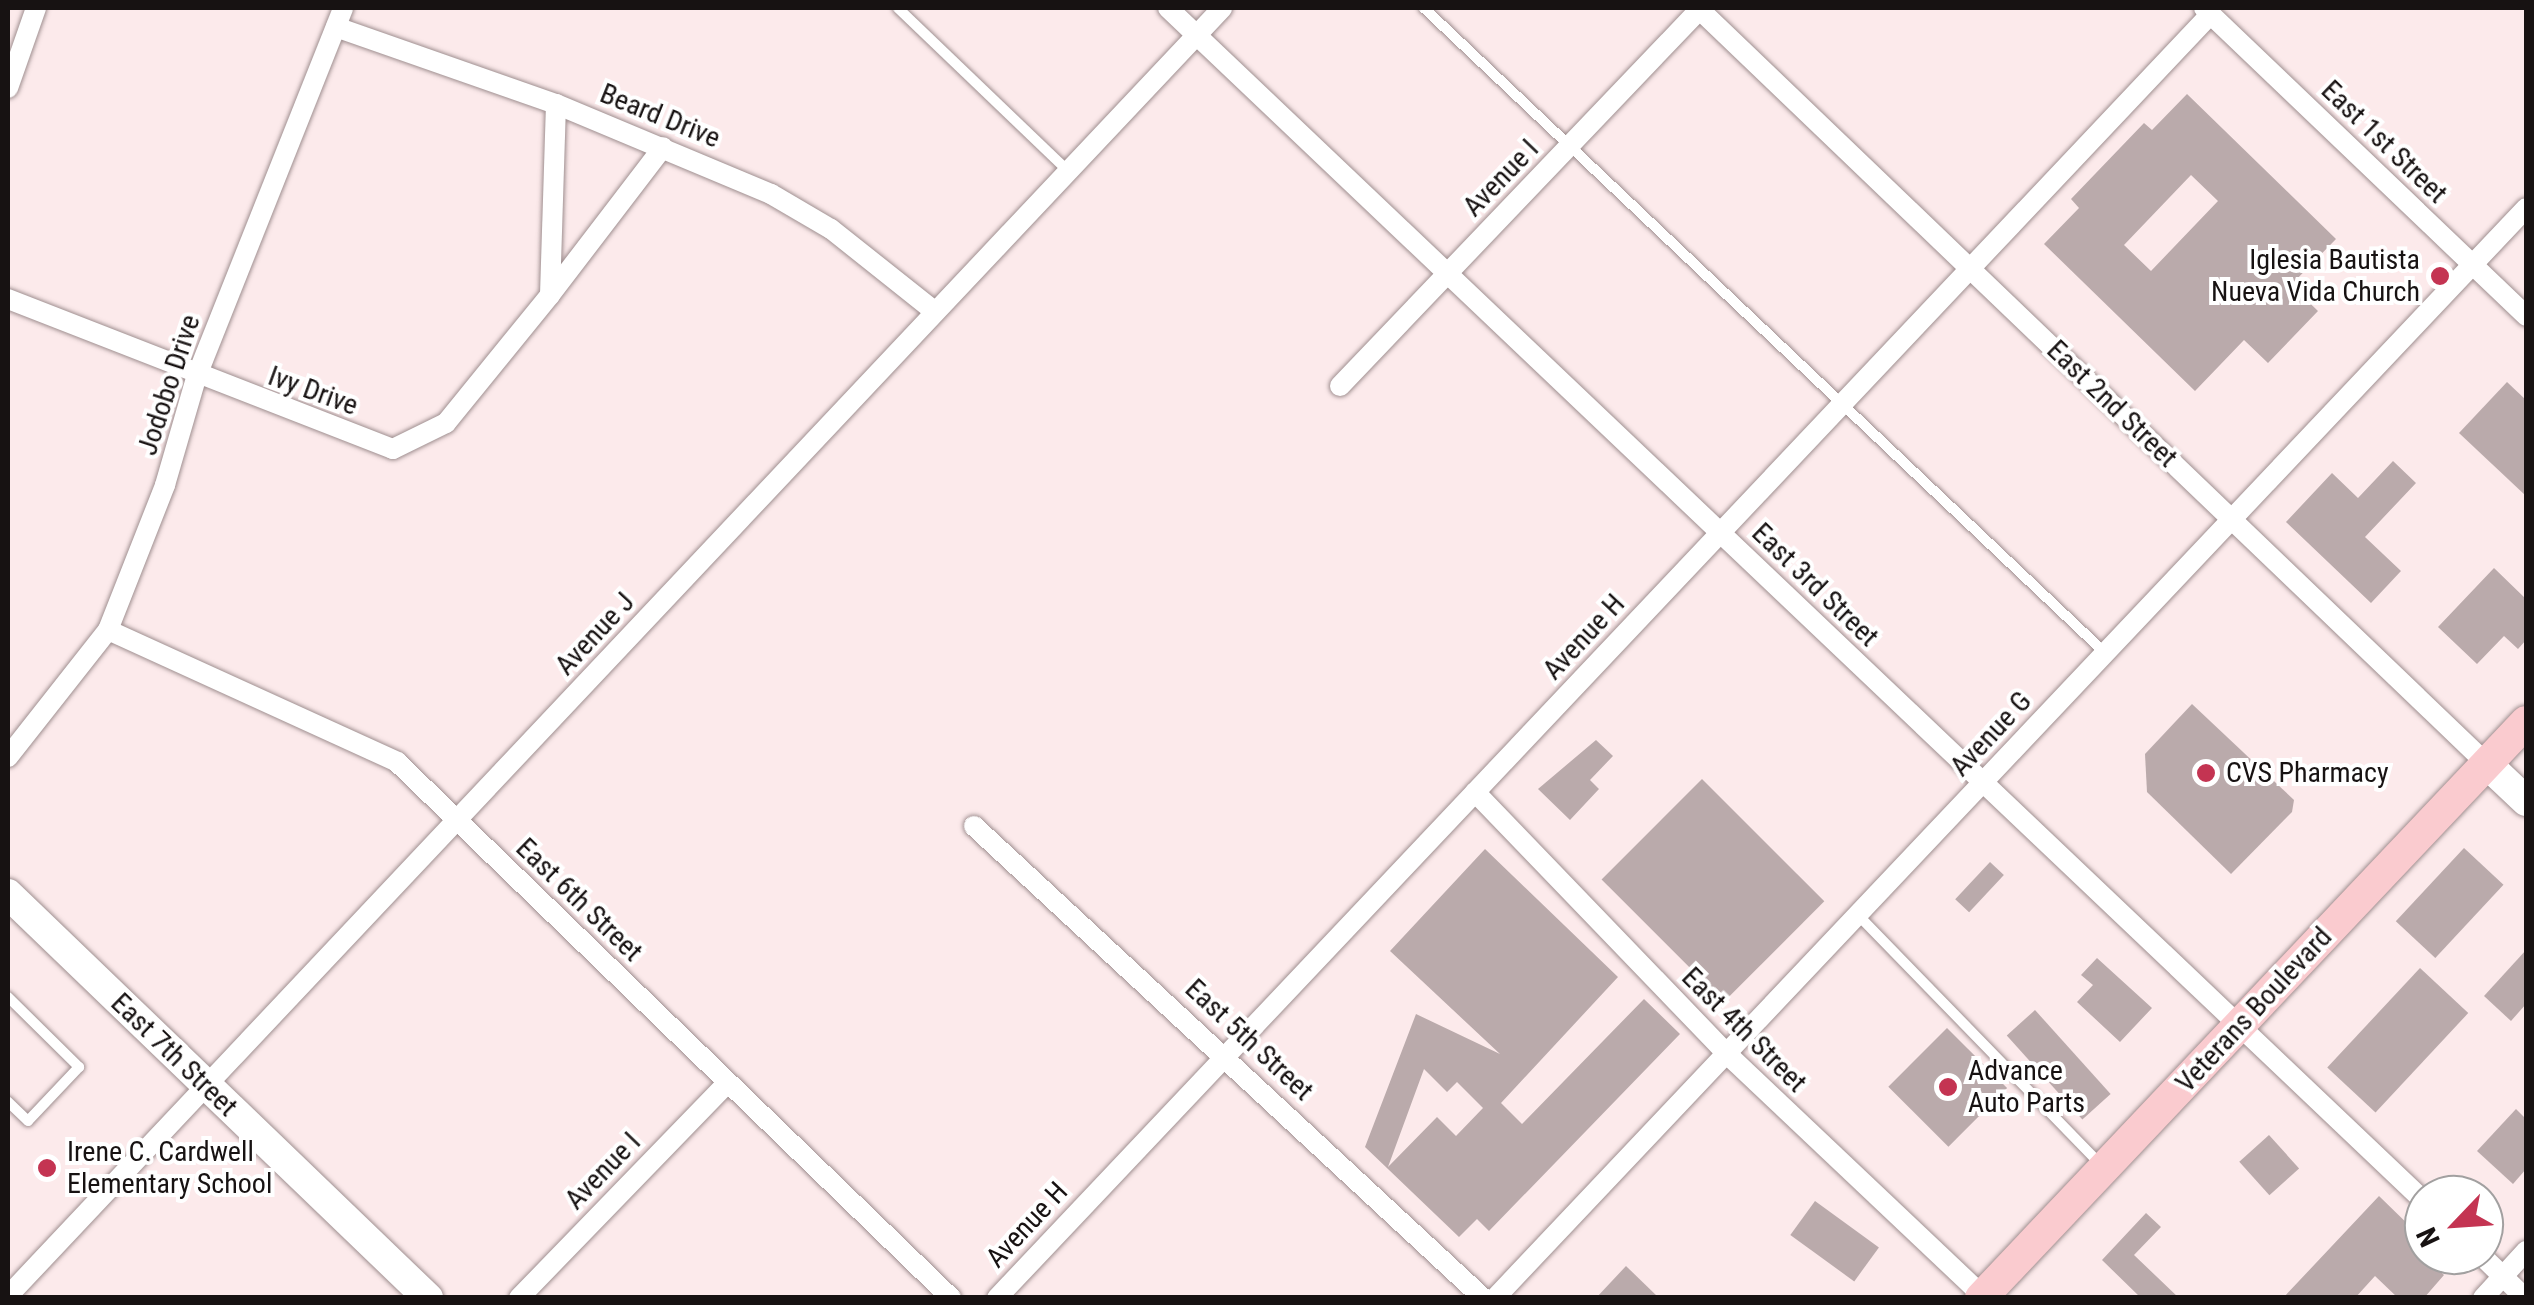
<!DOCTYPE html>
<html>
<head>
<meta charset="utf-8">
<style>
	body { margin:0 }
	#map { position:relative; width:2534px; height:1305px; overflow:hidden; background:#fceaeb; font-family:"Roboto Condensed",sans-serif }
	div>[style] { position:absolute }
	.building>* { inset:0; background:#baaaab; transform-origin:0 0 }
	.roads { filter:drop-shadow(0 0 2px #9f8f90) drop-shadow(0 0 2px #9f8f90) }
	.lane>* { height:10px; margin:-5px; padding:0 5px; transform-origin:5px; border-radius:5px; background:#fff }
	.street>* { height:20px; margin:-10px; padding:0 10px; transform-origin:10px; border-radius:10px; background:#fff }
	.secondary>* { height:30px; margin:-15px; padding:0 15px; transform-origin:15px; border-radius:15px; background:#fff }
	.primary>* { height:32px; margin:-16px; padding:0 16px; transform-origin:16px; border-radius:16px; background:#facbcf }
	.dots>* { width:28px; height:28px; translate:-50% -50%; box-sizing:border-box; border:5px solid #fff; border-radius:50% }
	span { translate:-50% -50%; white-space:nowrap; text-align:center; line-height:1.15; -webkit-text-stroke:8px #fff; paint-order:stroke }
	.street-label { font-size:28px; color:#171212 }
	.poi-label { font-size:28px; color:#171212 }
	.right { translate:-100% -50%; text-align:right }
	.left { translate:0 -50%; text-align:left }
	.frame { position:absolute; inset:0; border:10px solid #171212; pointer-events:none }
	.north { position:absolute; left:2404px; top:1175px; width:100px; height:100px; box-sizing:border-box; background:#fff; border:2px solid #a2a0a0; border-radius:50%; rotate:245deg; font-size:28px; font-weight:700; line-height:40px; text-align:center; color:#171212 }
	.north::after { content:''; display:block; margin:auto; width:35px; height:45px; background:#c43452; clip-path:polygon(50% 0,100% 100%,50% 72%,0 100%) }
</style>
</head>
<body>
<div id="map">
	<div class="building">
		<div style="clip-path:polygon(evenodd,2187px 94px,2336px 239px,2291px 285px,2318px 311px,2268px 363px,2244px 340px,2195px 391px,2044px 244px,2079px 208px,2071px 199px,2144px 123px,2152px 130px,2187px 94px,2191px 175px,2218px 201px,2151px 271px,2124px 245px,2191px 175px)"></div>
		<div style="clip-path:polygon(2507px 382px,2526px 400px,2526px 496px,2459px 433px)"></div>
		<div style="clip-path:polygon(2393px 461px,2416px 483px,2365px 537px,2401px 571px,2371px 603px,2286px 522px,2332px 473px,2358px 498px)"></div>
		<div style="clip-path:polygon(2494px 568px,2526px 599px,2526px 640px,2518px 649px,2504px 636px,2477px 664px,2438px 627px)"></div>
		<div style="clip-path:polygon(2192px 704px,2294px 800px,2292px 812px,2231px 874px,2147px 792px,2145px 754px)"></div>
		<div style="clip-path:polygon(1596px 740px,1613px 756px,1590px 780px,1599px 789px,1570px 820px,1538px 789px)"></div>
		<div style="left:1702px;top:779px;width:173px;height:142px;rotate:45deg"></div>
		<div style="left:2464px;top:848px;width:54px;height:100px;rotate:43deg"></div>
		<div style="clip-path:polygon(evenodd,1485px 849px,1618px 977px,1501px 1103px,1522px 1124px,1644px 999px,1680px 1034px,1489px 1231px,1477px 1219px,1459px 1237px,1365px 1147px,1416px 1014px,1500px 1054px,1390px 951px,1485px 849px,1424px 1069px,1447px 1092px,1457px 1082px,1483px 1108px,1456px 1136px,1437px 1117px,1388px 1167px,1424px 1069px)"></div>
		<div style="left:1990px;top:862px;width:19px;height:51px;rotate:43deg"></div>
		<div style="clip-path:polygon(2526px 950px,2526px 1004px,2511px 1021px,2484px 996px)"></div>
		<div style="clip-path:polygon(2097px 958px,2152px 1008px,2120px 1042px,2077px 1002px,2093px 985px,2081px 975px)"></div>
		<div style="left:2420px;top:968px;width:66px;height:136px;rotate:43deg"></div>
		<div style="left:2035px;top:1010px;width:113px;height:38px;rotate:48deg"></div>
		<div style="left:1947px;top:1028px;width:85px;height:83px;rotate:45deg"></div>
		<div style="clip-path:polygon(2516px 1109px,2526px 1119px,2526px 1169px,2513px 1184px,2477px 1151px)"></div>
		<div style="left:2269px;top:1135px;width:45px;height:40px;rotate:48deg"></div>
		<div style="clip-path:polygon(2379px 1196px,2417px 1233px,2408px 1242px,2444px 1275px,2424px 1298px,2398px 1298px,2375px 1276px,2355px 1298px,2283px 1298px)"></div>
		<div style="left:1815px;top:1201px;width:79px;height:42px;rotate:36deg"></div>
		<div style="clip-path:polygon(2146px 1213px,2161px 1227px,2134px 1255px,2179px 1298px,2141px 1298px,2102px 1260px)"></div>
		<div style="clip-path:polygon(1626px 1266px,1659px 1298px,1596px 1298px)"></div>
	</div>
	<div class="roads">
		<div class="lane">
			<div style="left:898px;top:8px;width:234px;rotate:43.8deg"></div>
			<div style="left:1424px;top:8px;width:938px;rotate:43.44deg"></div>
			<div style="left:1859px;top:916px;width:349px;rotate:45.8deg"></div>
			<div style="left:8px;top:997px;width:100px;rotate:44.6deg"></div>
			<div style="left:79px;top:1067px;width:74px;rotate:133.4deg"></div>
			<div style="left:28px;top:1121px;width:28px;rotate:-136deg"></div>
		</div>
		<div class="street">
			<div style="left:1168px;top:8px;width:1732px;rotate:43.53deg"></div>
			<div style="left:1698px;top:8px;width:1093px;rotate:43.78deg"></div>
			<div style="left:2204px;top:8px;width:446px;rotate:43.7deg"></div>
			<div style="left:336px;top:27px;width:233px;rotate:19.3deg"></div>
			<div style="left:556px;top:104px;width:233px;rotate:22.7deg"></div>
			<div style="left:771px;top:194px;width:69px;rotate:30.3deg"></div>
			<div style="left:831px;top:229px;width:132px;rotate:38.5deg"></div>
			<div style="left:8px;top:88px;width:85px;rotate:-70.7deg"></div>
			<div style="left:550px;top:295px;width:186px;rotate:-52.6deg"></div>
			<div style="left:8px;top:299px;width:413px;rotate:21.3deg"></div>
			<div style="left:393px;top:449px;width:59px;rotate:-26.1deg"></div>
			<div style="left:446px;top:423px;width:165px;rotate:-50.9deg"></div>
			<div style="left:550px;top:295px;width:191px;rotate:-88.2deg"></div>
			<div style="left:1340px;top:386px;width:523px;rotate:-46.32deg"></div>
			<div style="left:108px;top:630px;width:318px;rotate:24.5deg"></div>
			<div style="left:397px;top:762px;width:771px;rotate:44.05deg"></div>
			<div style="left:8px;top:757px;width:162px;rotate:-51.8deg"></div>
			<div style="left:108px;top:630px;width:156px;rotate:-68.5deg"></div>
			<div style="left:165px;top:485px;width:111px;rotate:-73.8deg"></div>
			<div style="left:196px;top:378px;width:398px;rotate:-68.3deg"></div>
			<div style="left:1475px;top:792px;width:362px;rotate:46.1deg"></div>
			<div style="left:1726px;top:1053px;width:357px;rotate:43.4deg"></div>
			<div style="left:974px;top:826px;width:694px;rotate:42.84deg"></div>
			<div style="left:2481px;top:1255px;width:62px;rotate:44.3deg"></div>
			<div style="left:8px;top:1296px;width:1770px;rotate:-46.69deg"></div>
			<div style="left:519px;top:1298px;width:299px;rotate:-45.9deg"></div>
			<div style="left:997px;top:1298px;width:1767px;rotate:-46.61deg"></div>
			<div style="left:1495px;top:1298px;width:1500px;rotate:-46.59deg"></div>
			<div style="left:2483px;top:1298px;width:64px;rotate:-47.5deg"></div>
		</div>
		<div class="secondary">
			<div style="left:2487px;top:764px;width:54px;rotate:43.5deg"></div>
			<div style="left:8px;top:894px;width:583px;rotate:43.89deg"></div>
		</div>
		<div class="primary">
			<div style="left:1981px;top:1298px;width:793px;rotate:-46.58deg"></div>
		</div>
	</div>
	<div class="dots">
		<div style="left:2440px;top:276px;background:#c43452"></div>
		<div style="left:2206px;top:773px;background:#c43452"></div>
		<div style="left:1948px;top:1087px;background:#c43452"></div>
		<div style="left:47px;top:1168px;background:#c43452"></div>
	</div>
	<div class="street-label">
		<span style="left:660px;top:116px;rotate:22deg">Beard Drive</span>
		<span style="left:2384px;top:142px;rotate:44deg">East 1st Street</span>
		<span style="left:1501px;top:178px;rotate:-46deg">Avenue I</span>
		<span style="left:169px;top:385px;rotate:-72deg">Jodobo Drive</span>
		<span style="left:313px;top:391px;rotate:20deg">Ivy Drive</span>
		<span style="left:2112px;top:404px;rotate:44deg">East 2nd Street</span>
		<span style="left:1815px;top:585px;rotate:44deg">East 3rd Street</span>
		<span style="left:595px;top:634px;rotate:-47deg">Avenue J</span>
		<span style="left:1584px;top:637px;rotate:-47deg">Avenue H</span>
		<span style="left:1991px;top:734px;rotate:-47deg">Avenue G</span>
		<span style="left:579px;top:900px;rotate:44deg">East 6th Street</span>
		<span style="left:2254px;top:1010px;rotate:-47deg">Veterans Boulevard</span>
		<span style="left:1744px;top:1030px;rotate:45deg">East 4th Street</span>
		<span style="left:1249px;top:1040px;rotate:43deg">East 5th Street</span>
		<span style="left:174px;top:1055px;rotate:44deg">East 7th Street</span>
		<span style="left:603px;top:1171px;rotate:-46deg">Avenue I</span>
		<span style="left:1027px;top:1225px;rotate:-47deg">Avenue H</span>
	</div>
	<div class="poi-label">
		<span class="right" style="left:2420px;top:276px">Iglesia Bautista<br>Nueva Vida Church</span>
		<span class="left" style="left:2226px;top:773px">CVS Pharmacy</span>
		<span class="left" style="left:1968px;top:1087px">Advance<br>Auto Parts</span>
		<span class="left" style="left:67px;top:1168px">Irene C. Cardwell<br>Elementary School</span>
	</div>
	<div class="frame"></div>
	<div class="north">N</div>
</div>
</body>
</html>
